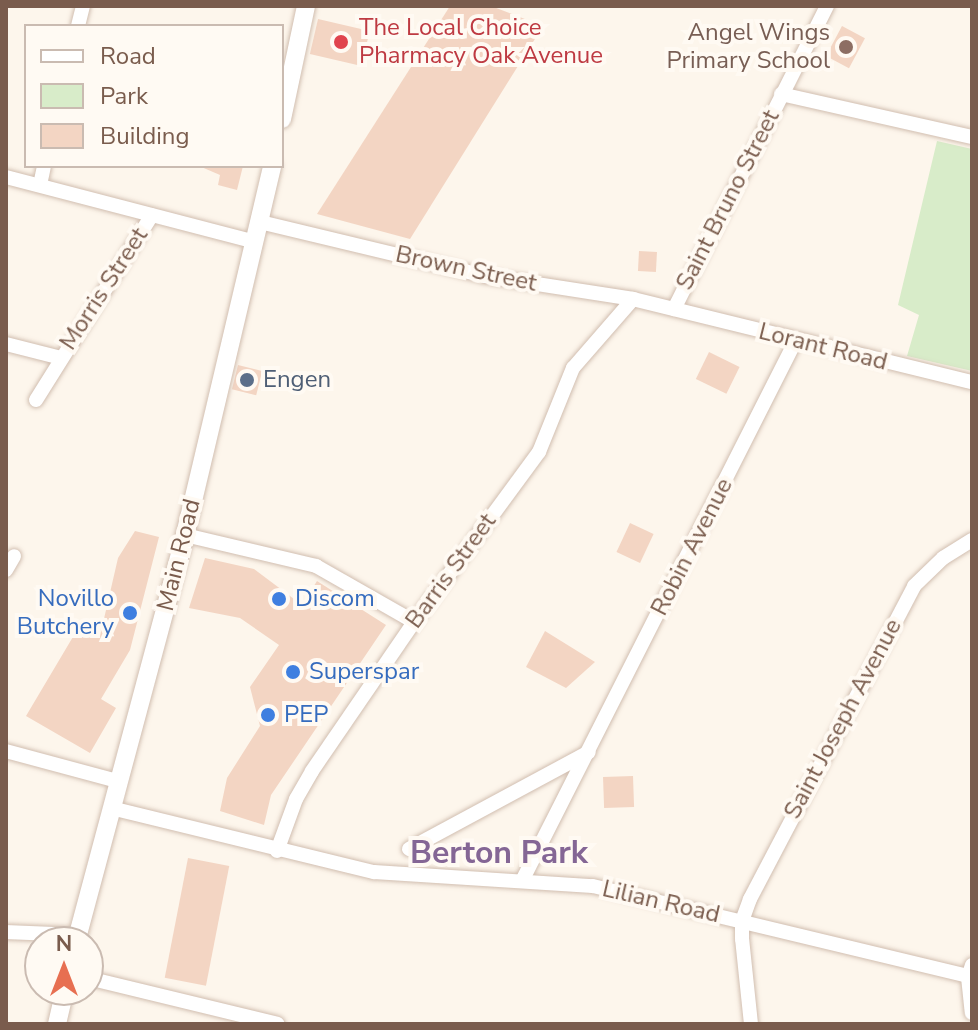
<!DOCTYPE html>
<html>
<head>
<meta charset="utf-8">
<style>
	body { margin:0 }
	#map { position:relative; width:978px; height:1030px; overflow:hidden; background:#fdf6ec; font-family:"Nunito Sans",sans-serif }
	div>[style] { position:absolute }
	.green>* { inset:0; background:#d8ecc9 }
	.building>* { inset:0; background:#f3d5c3; transform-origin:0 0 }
	.roads { filter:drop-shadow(0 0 2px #d1beb0) drop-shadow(0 0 2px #d1beb0) }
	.minor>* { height:14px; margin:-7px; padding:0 7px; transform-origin:7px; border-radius:7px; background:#fff }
	.tertiary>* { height:18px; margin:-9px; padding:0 9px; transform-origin:9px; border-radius:9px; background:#fff }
	.dots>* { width:22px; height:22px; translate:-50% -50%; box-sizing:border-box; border:4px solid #fffaf3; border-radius:50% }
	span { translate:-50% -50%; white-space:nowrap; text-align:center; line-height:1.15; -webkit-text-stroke:8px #fffaf3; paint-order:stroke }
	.health-label { font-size:24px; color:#be3a42 }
	.left { translate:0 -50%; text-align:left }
	.education-label { font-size:24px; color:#785e54 }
	.right { translate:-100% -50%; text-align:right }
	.street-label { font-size:24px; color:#7a5c4d }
	.service-label { font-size:24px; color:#4e5e75 }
	.shop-label { font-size:24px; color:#366cbe }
	.district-label { font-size:32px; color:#846695; font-weight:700 }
	.frame { position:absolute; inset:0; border:8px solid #7a5c4d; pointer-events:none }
	.legend { position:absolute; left:24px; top:24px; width:260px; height:144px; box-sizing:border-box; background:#fffaf3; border:2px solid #cabbb1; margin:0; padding:10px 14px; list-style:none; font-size:24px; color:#7a5c4d }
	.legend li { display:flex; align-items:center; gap:16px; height:40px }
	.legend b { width:40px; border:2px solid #cabbb1 }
	.north { position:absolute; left:24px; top:926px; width:80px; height:80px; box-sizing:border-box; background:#fffaf3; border:2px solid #cabbb1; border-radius:50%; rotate:0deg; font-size:22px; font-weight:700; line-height:32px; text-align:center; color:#7a5c4d }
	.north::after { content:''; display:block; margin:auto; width:28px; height:36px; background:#e76f51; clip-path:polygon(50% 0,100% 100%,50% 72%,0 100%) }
</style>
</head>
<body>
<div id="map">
	<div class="green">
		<div style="clip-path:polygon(937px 141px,972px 149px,972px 371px,907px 356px,919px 315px,898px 305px)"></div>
	</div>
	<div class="building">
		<div style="clip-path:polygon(450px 6px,491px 6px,543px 26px,410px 239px,317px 214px)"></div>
		<div style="left:318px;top:19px;width:53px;height:36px;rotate:13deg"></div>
		<div style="left:842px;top:26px;width:26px;height:34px;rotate:28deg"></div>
		<div style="clip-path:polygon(199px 166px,243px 166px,237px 190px,218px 185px,220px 175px)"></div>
		<div style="left:639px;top:251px;width:18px;height:20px;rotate:3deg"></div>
		<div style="left:709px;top:352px;width:34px;height:30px;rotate:26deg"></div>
		<div style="left:238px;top:365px;width:25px;height:25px;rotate:14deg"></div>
		<div style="left:630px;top:523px;width:26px;height:32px;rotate:25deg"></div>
		<div style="clip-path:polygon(135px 531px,159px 537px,130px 650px,101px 699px,116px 708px,90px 753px,26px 716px,80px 625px,100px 636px,118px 558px)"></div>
		<div style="clip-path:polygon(205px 558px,254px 569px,302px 605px,317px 581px,386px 625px,271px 795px,264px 825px,220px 811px,227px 778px,260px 726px,250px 687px,279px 645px,240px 618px,189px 608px)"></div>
		<div style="clip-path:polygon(545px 631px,595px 662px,566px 688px,526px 667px)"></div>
		<div style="left:633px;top:776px;width:31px;height:30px;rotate:88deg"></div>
		<div style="left:188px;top:858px;width:42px;height:122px;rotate:11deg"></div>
	</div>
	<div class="roads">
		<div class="minor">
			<div style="left:78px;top:26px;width:21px;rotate:-76deg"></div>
			<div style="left:781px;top:94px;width:196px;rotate:12.7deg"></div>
			<div style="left:6px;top:177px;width:257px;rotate:14.6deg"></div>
			<div style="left:40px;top:185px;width:19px;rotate:-78deg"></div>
			<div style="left:260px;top:222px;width:231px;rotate:13.5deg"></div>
			<div style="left:485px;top:276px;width:150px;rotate:8.8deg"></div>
			<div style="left:633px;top:299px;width:349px;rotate:13.8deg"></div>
			<div style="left:674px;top:309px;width:339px;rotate:-63.2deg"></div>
			<div style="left:6px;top:344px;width:57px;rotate:14.3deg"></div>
			<div style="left:36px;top:400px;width:218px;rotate:-57.9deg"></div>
			<div style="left:185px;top:535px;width:135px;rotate:13.3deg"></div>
			<div style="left:316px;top:566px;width:113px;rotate:29.7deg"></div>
			<div style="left:6px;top:570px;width:16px;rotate:-60deg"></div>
			<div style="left:6px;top:751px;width:115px;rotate:15.1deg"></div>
			<div style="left:111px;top:808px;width:271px;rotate:13.7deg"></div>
			<div style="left:374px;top:872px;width:219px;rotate:3.7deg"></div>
			<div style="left:593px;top:886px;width:390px;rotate:13.5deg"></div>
			<div style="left:409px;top:849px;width:204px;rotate:-28.3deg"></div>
			<div style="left:277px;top:851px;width:55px;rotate:-69.9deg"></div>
			<div style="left:296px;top:799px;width:32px;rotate:-60deg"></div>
			<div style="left:312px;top:771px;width:181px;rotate:-55.6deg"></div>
			<div style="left:414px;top:622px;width:211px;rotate:-53.7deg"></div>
			<div style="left:539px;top:452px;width:91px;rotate:-68deg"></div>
			<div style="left:573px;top:368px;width:91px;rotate:-49deg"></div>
			<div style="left:523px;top:879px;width:602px;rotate:-63.14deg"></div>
			<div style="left:6px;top:932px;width:72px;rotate:2.4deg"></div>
			<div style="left:972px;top:965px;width:13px;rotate:108deg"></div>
			<div style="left:968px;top:977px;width:36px;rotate:84deg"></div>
			<div style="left:88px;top:978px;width:195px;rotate:13.6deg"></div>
			<div style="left:751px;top:1024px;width:85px;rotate:-96deg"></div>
			<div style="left:742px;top:939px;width:18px;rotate:-90deg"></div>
			<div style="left:742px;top:921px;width:23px;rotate:-70deg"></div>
			<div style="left:750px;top:899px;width:353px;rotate:-62.3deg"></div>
			<div style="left:914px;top:586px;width:40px;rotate:-44deg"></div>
			<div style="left:943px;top:558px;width:34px;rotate:-32deg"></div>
		</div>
		<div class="tertiary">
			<div style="left:282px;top:119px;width:116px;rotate:-78deg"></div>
			<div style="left:76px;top:942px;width:421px;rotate:-75deg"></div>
			<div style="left:185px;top:535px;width:379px;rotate:-76.7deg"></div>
			<div style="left:57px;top:1024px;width:35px;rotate:-77deg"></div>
		</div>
	</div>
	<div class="dots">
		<div style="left:341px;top:42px;background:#e0444e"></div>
		<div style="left:846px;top:47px;background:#8d6e63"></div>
		<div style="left:247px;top:380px;background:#5c6f8a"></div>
		<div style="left:279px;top:599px;background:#3f7fe0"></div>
		<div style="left:130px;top:613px;background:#3f7fe0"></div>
		<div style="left:293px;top:672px;background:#3f7fe0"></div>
		<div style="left:268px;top:715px;background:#3f7fe0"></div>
	</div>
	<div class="health-label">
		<span class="left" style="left:359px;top:42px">The Local Choice<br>Pharmacy Oak Avenue</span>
	</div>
	<div class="education-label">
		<span class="right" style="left:830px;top:47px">Angel Wings<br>Primary School</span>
	</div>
	<div class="street-label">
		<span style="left:728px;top:200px;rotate:-63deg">Saint Bruno Street</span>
		<span style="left:466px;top:269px;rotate:12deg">Brown Street</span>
		<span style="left:104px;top:289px;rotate:-57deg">Morris Street</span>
		<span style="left:823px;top:347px;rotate:14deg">Lorant Road</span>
		<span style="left:692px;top:547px;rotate:-63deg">Robin Avenue</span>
		<span style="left:179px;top:555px;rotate:-76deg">Main Road</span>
		<span style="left:451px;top:571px;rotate:-54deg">Barris Street</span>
		<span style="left:843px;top:719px;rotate:-62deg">Saint Joseph Avenue</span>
		<span style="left:661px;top:902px;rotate:13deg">Lilian Road</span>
	</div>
	<div class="service-label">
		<span class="left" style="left:263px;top:380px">Engen</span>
	</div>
	<div class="shop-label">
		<span class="right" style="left:114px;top:613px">Novillo<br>Butchery</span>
		<span class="left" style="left:295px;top:599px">Discom</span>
		<span class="left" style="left:309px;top:672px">Superspar</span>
		<span class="left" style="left:284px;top:715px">PEP</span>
	</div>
	<div class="district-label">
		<span style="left:499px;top:853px">Berton Park</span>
	</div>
	<div class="frame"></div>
	<ul class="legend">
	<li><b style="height:10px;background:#fff"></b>Road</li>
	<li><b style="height:22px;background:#d8ecc9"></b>Park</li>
	<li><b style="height:22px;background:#f3d5c3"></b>Building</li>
	</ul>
	<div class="north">N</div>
</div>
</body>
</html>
